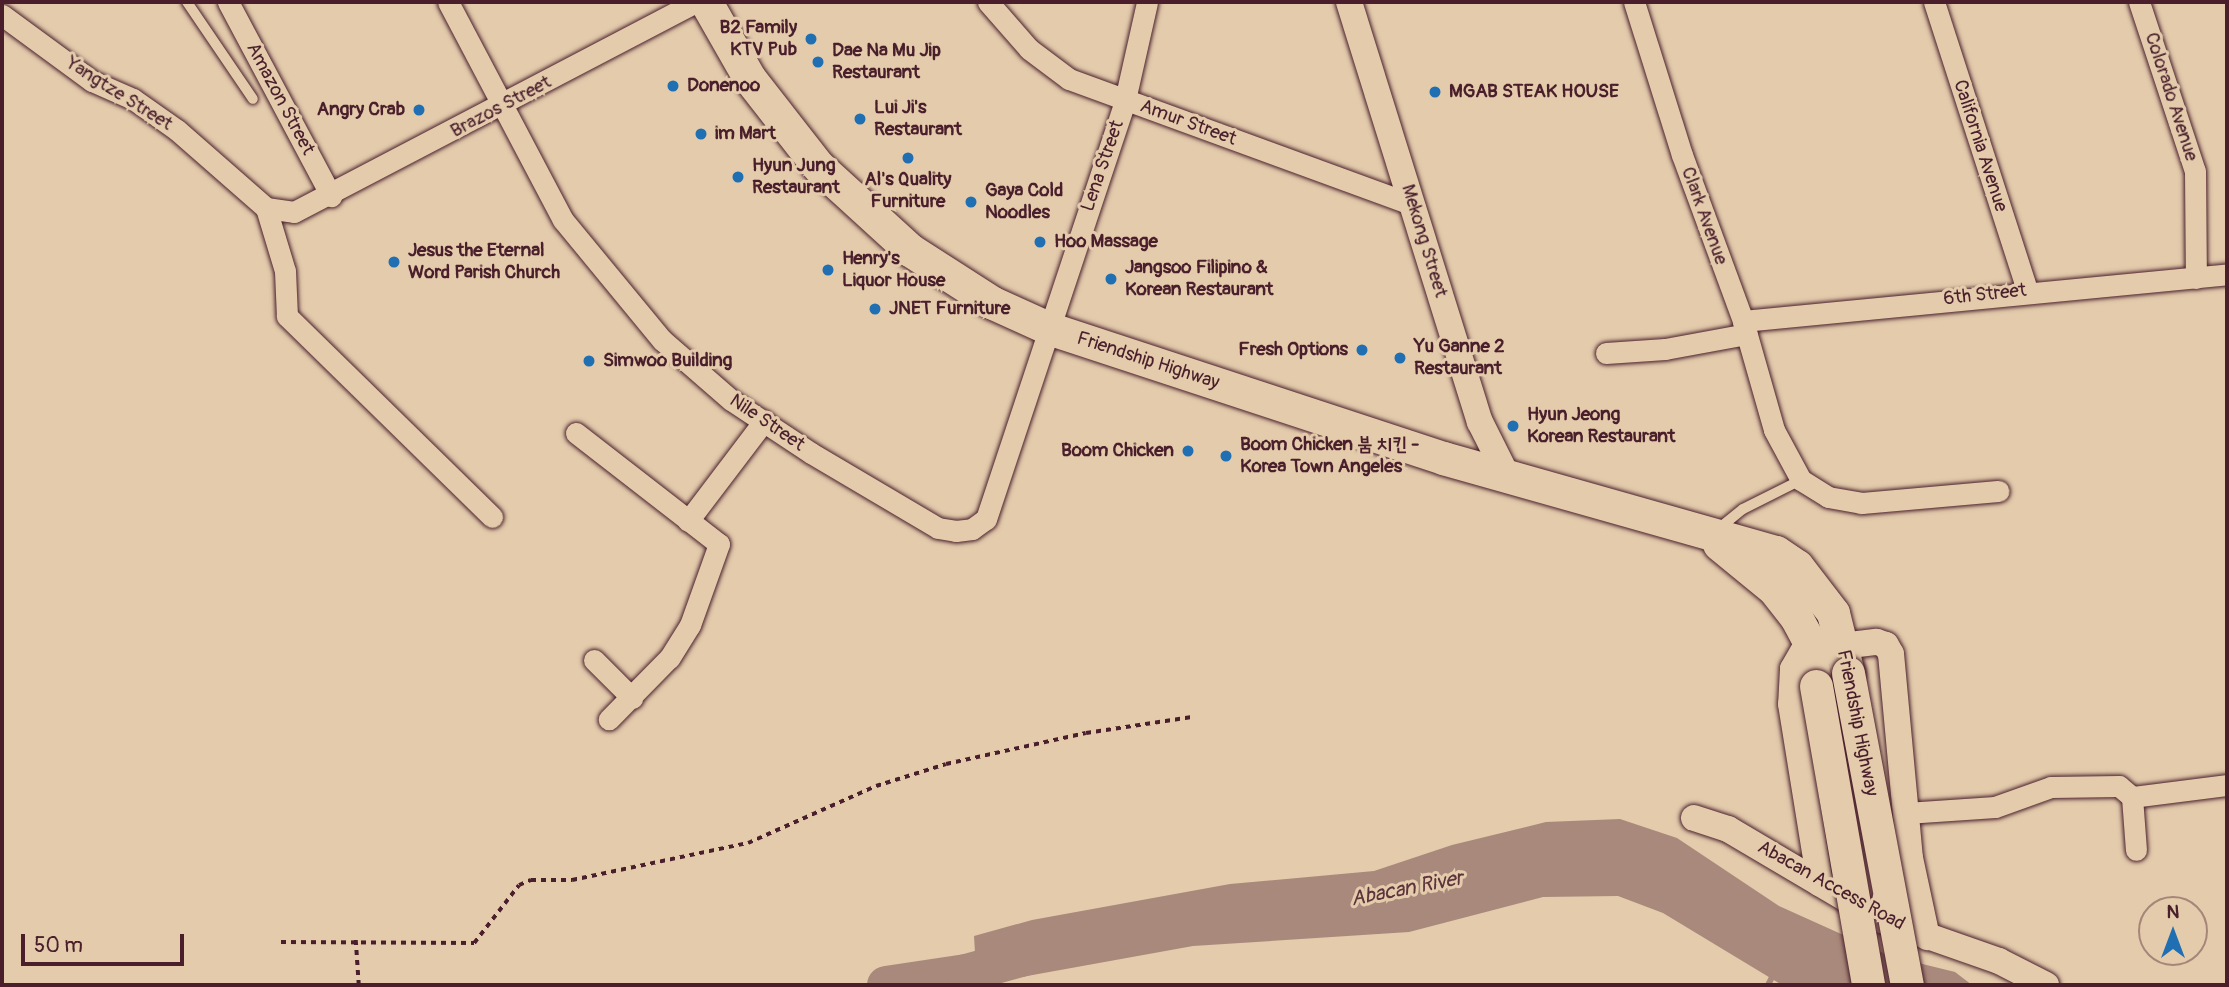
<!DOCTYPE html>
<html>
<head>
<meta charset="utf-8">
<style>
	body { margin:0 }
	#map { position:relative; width:2229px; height:987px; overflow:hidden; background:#e3cbac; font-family:Pangolin,"Poor Story",sans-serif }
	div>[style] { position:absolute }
	.water>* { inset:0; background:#a9897b }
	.stream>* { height:6px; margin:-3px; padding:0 3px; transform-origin:3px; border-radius:3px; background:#a9897b }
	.river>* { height:38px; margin:-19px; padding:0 19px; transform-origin:19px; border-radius:19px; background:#a9897b }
	.path>* { height:3.5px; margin-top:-1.75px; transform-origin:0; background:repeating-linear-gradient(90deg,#4a1f2b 0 5px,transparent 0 10px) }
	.roads { filter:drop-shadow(0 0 2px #4a1f2b) drop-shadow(0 0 2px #4a1f2b) }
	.service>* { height:10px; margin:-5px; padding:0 5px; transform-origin:5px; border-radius:5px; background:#e3cbac }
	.minor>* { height:21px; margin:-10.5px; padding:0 10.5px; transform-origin:10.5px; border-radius:10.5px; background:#e3cbac }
	.tertiary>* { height:26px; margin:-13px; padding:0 13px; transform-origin:13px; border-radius:13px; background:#e3cbac }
	.primary>* { height:33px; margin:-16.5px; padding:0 16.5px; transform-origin:16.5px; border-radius:16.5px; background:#e3cbac }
	.bridges { filter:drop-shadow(0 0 2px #4a1f2b) drop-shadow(0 0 2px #4a1f2b) }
	.primary-bridge>* { height:33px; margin:-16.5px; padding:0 16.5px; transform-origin:16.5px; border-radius:16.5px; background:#e3cbac }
	.dots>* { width:19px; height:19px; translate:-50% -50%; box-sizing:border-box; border:4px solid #e3cbac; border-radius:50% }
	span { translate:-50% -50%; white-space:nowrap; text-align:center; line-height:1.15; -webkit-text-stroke:6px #e3cbac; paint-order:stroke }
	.poi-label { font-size:19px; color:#4a1f2b; font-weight:700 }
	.right { translate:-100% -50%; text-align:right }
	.left { translate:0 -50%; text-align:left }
	.street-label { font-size:19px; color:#4a1f2b }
	.water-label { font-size:21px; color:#5d343b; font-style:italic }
	.frame { position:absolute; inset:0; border:4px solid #4a1f2b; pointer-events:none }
	.north { position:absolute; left:2138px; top:896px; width:70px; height:70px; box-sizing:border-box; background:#e3cbac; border:2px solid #a68678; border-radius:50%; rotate:0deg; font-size:19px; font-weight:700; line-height:28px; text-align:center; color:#4a1f2b }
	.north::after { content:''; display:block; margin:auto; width:24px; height:32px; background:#1f6fb2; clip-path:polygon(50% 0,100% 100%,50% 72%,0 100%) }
	.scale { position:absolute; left:21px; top:934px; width:163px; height:32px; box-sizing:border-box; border:4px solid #4a1f2b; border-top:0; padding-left:9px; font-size:21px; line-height:24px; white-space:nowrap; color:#4a1f2b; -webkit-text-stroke:5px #e3cbac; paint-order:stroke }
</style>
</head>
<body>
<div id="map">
	<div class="water">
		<div style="clip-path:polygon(1620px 819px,1677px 838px,1779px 906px,1890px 956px,1955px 972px,1972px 985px,1782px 985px,1663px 913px,1618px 896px,1543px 897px,1409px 932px,1193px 946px,977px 985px,974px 936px,1032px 920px,1230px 884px,1374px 871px,1452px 845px,1546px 822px)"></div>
	</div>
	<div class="stream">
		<div style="left:1768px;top:985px;width:16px;rotate:-63deg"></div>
	</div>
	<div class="river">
		<div style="left:886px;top:985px;width:81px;rotate:-8.5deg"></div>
		<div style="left:966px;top:973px;width:64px;rotate:-15.3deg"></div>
	</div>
	<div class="path">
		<div style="left:356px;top:940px;width:45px;rotate:86.2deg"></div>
		<div style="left:281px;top:942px;width:193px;rotate:0.3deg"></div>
		<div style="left:474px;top:943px;width:73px;rotate:-52.2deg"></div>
		<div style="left:519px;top:885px;width:13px;rotate:-23deg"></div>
		<div style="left:531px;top:880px;width:41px"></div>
		<div style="left:572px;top:880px;width:180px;rotate:-11.9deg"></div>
		<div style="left:748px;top:843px;width:140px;rotate:-24deg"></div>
		<div style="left:876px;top:786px;width:73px;rotate:-17.4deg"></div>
		<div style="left:946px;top:764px;width:143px;rotate:-12.5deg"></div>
		<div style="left:1086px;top:733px;width:107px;rotate:-8.6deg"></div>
	</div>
	<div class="roads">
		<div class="service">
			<div style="left:187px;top:2px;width:117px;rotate:55.8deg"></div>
			<div style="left:1717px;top:530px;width:33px;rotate:-39deg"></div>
			<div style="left:1743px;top:509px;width:65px;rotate:-26.6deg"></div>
		</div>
		<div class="minor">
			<div style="left:228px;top:2px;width:220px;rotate:62deg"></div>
			<div style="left:448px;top:2px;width:246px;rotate:62.2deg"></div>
			<div style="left:563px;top:220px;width:156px;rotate:50.5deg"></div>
			<div style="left:662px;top:340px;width:91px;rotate:41deg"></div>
			<div style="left:731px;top:400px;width:96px;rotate:33.5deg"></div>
			<div style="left:811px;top:453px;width:147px;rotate:30.6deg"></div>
			<div style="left:938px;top:528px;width:18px;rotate:9deg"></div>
			<div style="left:956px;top:531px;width:16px;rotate:-7deg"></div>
			<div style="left:972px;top:529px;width:17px;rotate:-36deg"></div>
			<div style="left:986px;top:519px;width:441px;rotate:-71.6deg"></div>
			<div style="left:1125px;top:100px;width:100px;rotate:-77.3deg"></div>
			<div style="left:988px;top:2px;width:62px;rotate:48.9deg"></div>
			<div style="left:1029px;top:49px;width:50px;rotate:36.9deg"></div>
			<div style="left:1069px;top:79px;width:367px;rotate:20.1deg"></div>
			<div style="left:1634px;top:2px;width:160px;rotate:72.6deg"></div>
			<div style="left:1682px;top:155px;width:177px;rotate:69.8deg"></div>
			<div style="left:1743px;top:321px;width:113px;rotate:74.1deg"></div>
			<div style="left:1774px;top:430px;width:57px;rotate:61.6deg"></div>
			<div style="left:1801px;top:480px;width:32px;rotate:32deg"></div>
			<div style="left:1828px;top:497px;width:34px;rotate:10deg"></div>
			<div style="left:1861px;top:503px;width:138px;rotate:-5deg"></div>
			<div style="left:1934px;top:2px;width:303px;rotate:72.1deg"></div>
			<div style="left:2139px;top:2px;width:178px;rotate:71.7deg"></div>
			<div style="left:2195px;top:171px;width:107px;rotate:89.5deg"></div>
			<div style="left:2px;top:15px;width:112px;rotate:36.3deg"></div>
			<div style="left:92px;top:81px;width:45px;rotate:23.7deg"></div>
			<div style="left:133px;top:99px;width:54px;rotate:35.2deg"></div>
			<div style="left:177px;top:130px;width:118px;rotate:41.2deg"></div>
			<div style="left:266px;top:208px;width:28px;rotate:8deg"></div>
			<div style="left:294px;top:212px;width:454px;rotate:-27.6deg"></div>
			<div style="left:266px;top:208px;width:66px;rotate:73.2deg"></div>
			<div style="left:285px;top:271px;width:45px;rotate:87.5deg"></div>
			<div style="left:287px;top:316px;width:287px;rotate:44.4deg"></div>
			<div style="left:1743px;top:321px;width:486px;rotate:-5.5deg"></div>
			<div style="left:1606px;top:353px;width:59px;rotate:-3.9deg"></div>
			<div style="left:1665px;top:349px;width:83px;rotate:-10.4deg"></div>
			<div style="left:576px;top:433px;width:181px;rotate:37.8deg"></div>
			<div style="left:719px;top:544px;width:86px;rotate:109.7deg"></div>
			<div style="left:690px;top:625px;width:39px;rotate:122deg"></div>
			<div style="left:669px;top:658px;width:86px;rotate:134.5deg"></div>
			<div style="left:688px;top:521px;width:126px;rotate:-52.8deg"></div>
			<div style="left:594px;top:660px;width:54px;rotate:45deg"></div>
			<div style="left:2132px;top:797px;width:96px;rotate:-7.2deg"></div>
			<div style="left:1906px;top:813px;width:89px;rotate:-3.9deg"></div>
			<div style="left:1995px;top:807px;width:59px;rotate:-19.7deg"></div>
			<div style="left:2051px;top:787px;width:68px;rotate:-0.8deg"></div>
			<div style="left:2119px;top:786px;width:17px;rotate:40deg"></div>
			<div style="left:2132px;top:797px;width:53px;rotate:85.7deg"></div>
		</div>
		<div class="tertiary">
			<div style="left:1349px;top:2px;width:440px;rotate:72.7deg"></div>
			<div style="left:1480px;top:422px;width:60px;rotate:63.4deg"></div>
			<div style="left:1809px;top:641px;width:32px;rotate:120deg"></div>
			<div style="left:1793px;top:669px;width:35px;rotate:93deg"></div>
			<div style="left:1791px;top:704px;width:182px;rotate:80.8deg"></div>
			<div style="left:1842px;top:646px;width:35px;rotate:-7deg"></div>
			<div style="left:1877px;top:642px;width:9px;rotate:18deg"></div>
			<div style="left:1886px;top:645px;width:10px;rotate:61deg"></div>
			<div style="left:1891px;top:654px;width:205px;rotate:84.7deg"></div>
			<div style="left:1910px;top:858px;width:81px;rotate:77.9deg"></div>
			<div style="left:1694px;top:818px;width:36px;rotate:18deg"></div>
			<div style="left:1728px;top:829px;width:179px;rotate:30.6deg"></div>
			<div style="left:1882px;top:920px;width:124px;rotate:19.3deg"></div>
			<div style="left:1999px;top:961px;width:53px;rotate:27.1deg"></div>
		</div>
		<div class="primary">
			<div style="left:706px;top:2px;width:89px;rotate:60.3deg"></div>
			<div style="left:750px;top:79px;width:110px;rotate:52deg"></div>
			<div style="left:818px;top:166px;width:125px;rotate:42.4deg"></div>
			<div style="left:910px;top:250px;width:98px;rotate:32.6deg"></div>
			<div style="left:993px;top:303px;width:60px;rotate:24.4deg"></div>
			<div style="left:1048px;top:328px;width:416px;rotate:18.2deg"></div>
			<div style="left:1443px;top:458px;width:346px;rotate:15.8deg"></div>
			<div style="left:1776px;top:552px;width:25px;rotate:34deg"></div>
			<div style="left:1797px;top:566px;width:59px;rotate:52.5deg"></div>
			<div style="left:1833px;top:613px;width:62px;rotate:76deg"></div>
			<div style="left:1719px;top:544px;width:71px;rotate:39.3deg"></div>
			<div style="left:1774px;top:589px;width:36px;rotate:52deg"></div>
			<div style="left:1796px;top:617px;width:27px;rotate:62deg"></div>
			<div style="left:1809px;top:641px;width:46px;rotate:81.2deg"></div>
		</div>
	</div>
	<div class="bridges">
		<div class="primary-bridge">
			<div style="left:1848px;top:673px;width:318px;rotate:79.3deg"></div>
			<div style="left:1816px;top:686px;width:303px;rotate:80.1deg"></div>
		</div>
	</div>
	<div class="dots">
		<div style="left:811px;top:39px;background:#1f6fb2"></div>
		<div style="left:818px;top:62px;background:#1f6fb2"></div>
		<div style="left:673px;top:86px;background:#1f6fb2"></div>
		<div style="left:1435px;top:92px;background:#1f6fb2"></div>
		<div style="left:419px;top:110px;background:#1f6fb2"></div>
		<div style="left:860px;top:119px;background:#1f6fb2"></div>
		<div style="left:701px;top:134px;background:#1f6fb2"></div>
		<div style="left:908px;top:158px;background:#1f6fb2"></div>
		<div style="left:738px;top:177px;background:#1f6fb2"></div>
		<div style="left:971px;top:202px;background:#1f6fb2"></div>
		<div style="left:1040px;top:242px;background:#1f6fb2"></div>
		<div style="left:394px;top:262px;background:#1f6fb2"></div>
		<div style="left:828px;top:270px;background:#1f6fb2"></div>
		<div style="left:1111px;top:279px;background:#1f6fb2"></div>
		<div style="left:875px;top:309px;background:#1f6fb2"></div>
		<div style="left:1362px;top:350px;background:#1f6fb2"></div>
		<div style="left:1400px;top:358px;background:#1f6fb2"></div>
		<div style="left:589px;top:361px;background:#1f6fb2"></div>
		<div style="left:1513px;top:426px;background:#1f6fb2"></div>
		<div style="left:1188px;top:451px;background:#1f6fb2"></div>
		<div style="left:1226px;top:456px;background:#1f6fb2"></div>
	</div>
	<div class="poi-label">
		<span class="right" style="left:797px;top:39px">B2 Family<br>KTV Pub</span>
		<span class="left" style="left:832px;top:62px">Dae Na Mu Jip<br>Restaurant</span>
		<span class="left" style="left:687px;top:86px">Donenoo</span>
		<span class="left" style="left:1449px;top:92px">MGAB STEAK HOUSE</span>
		<span class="left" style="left:874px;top:119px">Lui Ji's<br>Restaurant</span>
		<span class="right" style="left:405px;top:110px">Angry Crab</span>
		<span class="left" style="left:715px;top:134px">im Mart</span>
		<span class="left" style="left:752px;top:177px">Hyun Jung<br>Restaurant</span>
		<span style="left:908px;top:191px">Al's Quality<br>Furniture</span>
		<span class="left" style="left:985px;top:202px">Gaya Cold<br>Noodles</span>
		<span class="left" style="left:1054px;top:242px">Hoo Massage</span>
		<span class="left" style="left:408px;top:262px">Jesus the Eternal<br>Word Parish Church</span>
		<span class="left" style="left:842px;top:270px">Henry's<br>Liquor House</span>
		<span class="left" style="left:1125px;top:279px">Jangsoo Filipino &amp;<br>Korean Restaurant</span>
		<span class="left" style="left:889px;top:309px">JNET Furniture</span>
		<span class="left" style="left:1414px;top:358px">Yu Ganne 2<br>Restaurant</span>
		<span class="right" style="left:1348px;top:350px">Fresh Options</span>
		<span class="left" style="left:603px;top:361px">Simwoo Building</span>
		<span class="left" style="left:1527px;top:426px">Hyun Jeong<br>Korean Restaurant</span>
		<span class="left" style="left:1240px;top:456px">Boom Chicken 붐 치킨 -<br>Korea Town Angeles</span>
		<span class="right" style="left:1174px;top:451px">Boom Chicken</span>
	</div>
	<div class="street-label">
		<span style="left:119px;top:94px;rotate:32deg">Yangtze Street</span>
		<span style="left:2171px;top:97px;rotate:72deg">Colorado Avenue</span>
		<span style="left:280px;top:99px;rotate:62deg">Amazon Street</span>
		<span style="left:501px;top:107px;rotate:-28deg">Brazos Street</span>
		<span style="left:1188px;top:123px;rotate:20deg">Amur Street</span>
		<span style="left:1980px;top:146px;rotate:72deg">California Avenue</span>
		<span style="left:1103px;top:166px;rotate:-71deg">Lena Street</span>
		<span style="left:1704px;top:216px;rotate:70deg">Clark Avenue</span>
		<span style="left:1424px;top:241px;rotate:73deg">Mekong Street</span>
		<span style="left:1985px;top:295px;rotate:-6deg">6th Street</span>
		<span style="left:1148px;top:361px;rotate:18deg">Friendship Highway</span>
		<span style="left:767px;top:423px;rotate:34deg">Nile Street</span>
		<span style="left:1857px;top:723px;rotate:79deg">Friendship Highway</span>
		<span style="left:1831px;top:886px;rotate:29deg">Abacan Access Road</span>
	</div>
	<div class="water-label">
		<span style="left:1407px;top:889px;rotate:-11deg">Abacan River</span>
	</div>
	<div class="frame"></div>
	<div class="north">N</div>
	<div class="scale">50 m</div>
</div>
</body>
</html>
